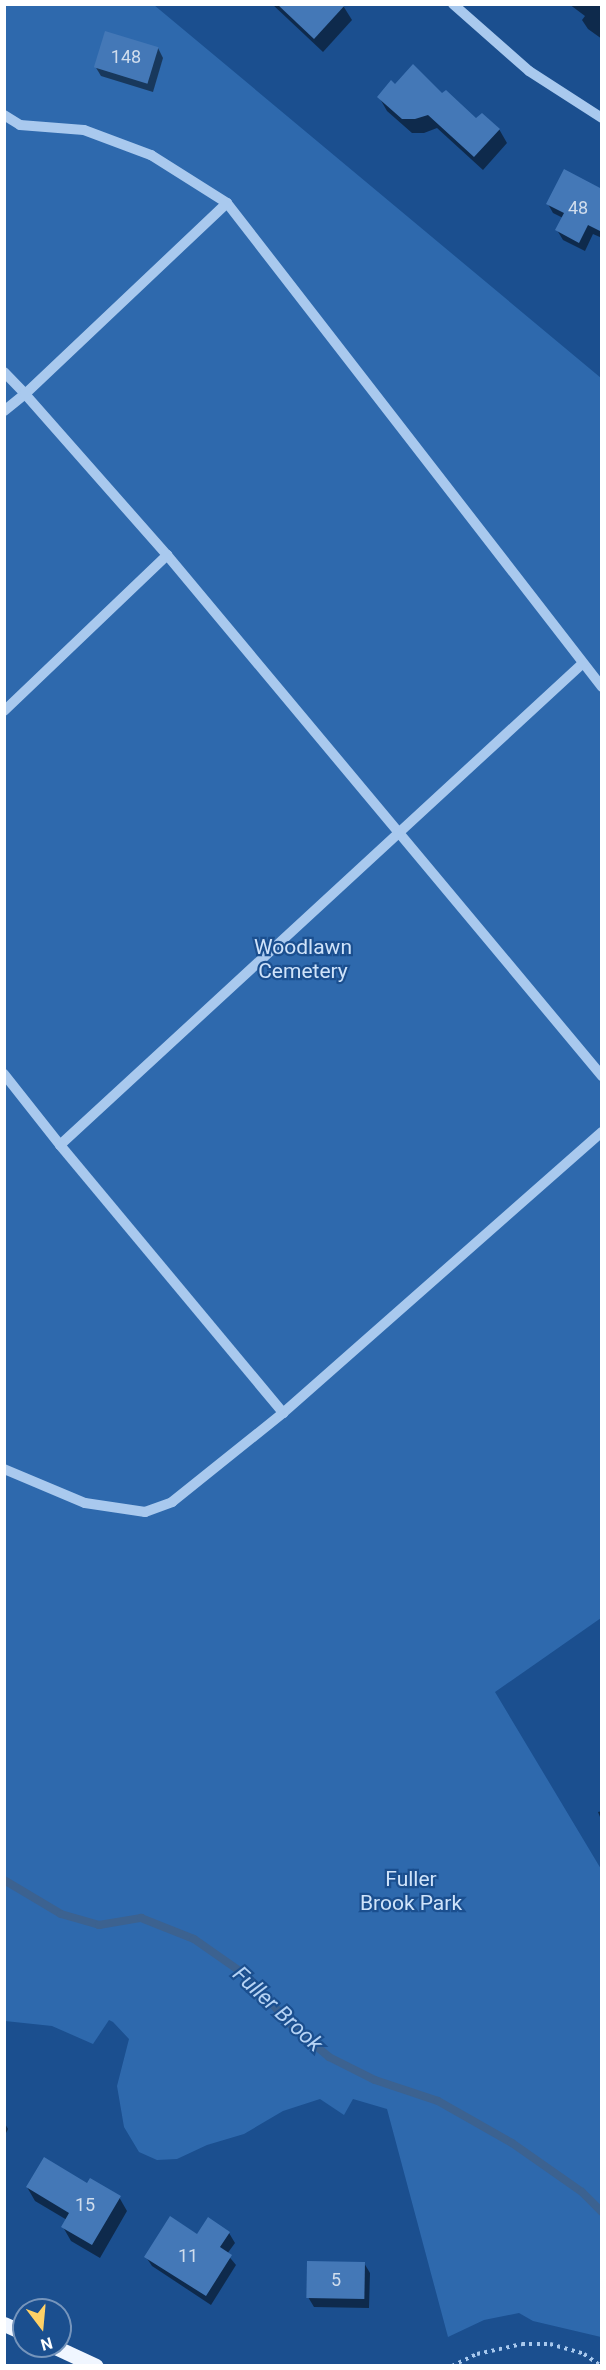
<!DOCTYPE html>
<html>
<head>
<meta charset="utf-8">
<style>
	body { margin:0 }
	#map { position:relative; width:606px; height:2370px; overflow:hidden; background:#1b4f8f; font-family:Roboto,sans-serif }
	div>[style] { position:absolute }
	.green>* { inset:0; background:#2e69ad }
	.shadow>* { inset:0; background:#0007 }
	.stream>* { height:8px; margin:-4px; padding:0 4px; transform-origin:4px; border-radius:4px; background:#3c6290 }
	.building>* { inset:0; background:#4478b7; transform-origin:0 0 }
	.path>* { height:4px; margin-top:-2px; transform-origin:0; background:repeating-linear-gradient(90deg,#a9c9ee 0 3px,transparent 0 7.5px) }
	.minor>* { height:10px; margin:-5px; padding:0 5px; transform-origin:5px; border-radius:5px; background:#a9c9ee }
	.major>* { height:15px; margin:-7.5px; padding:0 7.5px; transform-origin:7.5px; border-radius:7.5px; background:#f0f6ff }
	span { translate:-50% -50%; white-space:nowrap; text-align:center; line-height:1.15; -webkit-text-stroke:4.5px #1b4f8f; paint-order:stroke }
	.number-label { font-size:18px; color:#d0dded }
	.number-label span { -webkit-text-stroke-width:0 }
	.park-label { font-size:21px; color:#cfe3fa }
	.water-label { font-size:22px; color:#b5d3f5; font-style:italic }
	.frame { position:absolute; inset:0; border:6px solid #fff; pointer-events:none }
	.north { position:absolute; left:12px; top:2298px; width:60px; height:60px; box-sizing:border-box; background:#1b4f8f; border:2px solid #7695bc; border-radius:50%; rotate:164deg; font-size:16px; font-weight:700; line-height:24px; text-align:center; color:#fff }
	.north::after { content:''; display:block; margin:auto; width:21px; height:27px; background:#ffd166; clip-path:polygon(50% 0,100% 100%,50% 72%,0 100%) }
</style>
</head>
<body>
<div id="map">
	<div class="green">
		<div style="clip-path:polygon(5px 5px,154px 5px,601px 378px,601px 1618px,495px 1692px,601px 1869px,601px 2337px,533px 2321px,519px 2313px,484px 2320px,448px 2337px,387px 2109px,353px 2099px,344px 2115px,320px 2099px,283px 2111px,244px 2134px,207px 2145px,177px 2159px,157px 2160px,139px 2152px,124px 2127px,117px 2086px,129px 2039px,113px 2022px,109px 2020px,93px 2044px,52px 2026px,5px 2021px)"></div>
	</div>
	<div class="shadow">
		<div style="clip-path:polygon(272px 4px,342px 4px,352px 20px,323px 52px)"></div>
		<div style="clip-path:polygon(569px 4px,602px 4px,602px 39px,588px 29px,582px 20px,585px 16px)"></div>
		<div style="clip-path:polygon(158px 48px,163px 58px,153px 92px,101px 76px,95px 66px)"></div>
		<div style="clip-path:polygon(395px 86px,442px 95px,476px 120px,499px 129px,507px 143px,483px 170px,437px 128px,424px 133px,412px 133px,387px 111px,379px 97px)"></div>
		<div style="clip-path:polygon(602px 190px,602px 238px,593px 234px,585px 251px,563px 240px,557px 230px,563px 218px,553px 213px,548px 204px)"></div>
		<div style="clip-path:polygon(602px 1811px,602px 1822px,598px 1812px)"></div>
		<div style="clip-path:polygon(4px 2122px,8px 2129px,4px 2137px)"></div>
		<div style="clip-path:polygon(88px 2185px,119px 2197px,127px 2211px,100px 2258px,71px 2241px,63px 2227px,67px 2220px,35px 2201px,27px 2187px)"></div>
		<div style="clip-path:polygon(229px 2233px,235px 2243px,227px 2254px,236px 2265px,211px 2305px,152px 2266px,146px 2257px)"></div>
		<div style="clip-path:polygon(364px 2263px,370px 2273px,369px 2308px,314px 2307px,308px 2297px)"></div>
	</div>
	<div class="stream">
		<div style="left:4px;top:1880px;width:66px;rotate:30.8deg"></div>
		<div style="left:61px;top:1914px;width:40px;rotate:16deg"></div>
		<div style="left:99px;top:1925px;width:43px;rotate:-9.5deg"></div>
		<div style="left:141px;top:1918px;width:57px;rotate:21.6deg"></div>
		<div style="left:194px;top:1939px;width:65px;rotate:34.9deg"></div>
		<div style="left:247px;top:1976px;width:64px;rotate:48.1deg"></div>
		<div style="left:290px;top:2024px;width:51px;rotate:40.2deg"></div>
		<div style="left:329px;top:2057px;width:51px;rotate:26.6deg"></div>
		<div style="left:375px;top:2080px;width:66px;rotate:18.4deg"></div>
		<div style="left:438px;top:2101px;width:85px;rotate:29.6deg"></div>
		<div style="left:512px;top:2143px;width:85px;rotate:35deg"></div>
		<div style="left:582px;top:2192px;width:28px;rotate:45deg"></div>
	</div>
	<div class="building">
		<div style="clip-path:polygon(277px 4px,346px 4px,314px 39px)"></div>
		<div style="left:105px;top:31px;width:56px;height:38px;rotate:17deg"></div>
		<div style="clip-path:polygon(413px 64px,442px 93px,446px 90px,476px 118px,482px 113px,500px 129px,474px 157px,428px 115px,415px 119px,402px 119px,377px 97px,391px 80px,395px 84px)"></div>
		<div style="clip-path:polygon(564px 169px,602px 189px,602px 232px,588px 225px,579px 243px,555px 230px,564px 213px,546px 204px)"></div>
		<div style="clip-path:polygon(44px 2157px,87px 2183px,90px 2178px,121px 2196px,92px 2245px,61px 2227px,69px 2213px,26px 2187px)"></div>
		<div style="clip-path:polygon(170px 2216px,197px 2234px,208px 2217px,230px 2232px,220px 2247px,232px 2255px,206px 2296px,144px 2257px)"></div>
		<div style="left:307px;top:2261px;width:58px;height:37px;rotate:1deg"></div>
	</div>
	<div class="path">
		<div style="left:452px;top:2366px;width:28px;rotate:-26deg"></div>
		<div style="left:477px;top:2354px;width:46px;rotate:-12.5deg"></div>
		<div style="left:522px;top:2344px;width:28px"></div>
		<div style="left:550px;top:2344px;width:35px;rotate:16deg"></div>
		<div style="left:584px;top:2354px;width:21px;rotate:35deg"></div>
	</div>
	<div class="minor">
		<div style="left:453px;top:4px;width:101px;rotate:41.4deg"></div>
		<div style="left:529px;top:71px;width:87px;rotate:32.8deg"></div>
		<div style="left:4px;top:115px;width:19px;rotate:32deg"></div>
		<div style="left:20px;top:125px;width:64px;rotate:4.5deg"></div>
		<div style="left:84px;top:130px;width:72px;rotate:20.5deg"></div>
		<div style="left:151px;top:155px;width:90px;rotate:32.3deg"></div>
		<div style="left:4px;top:372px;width:30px;rotate:46deg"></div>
		<div style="left:25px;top:394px;width:27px;rotate:141deg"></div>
		<div style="left:602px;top:687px;width:612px;rotate:-127.77deg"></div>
		<div style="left:227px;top:203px;width:278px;rotate:136.6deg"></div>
		<div style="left:25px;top:394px;width:215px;rotate:48.6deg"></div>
		<div style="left:167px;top:555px;width:679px;rotate:50.14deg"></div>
		<div style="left:4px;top:711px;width:226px;rotate:-43.7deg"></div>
		<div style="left:4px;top:1074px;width:90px;rotate:51.7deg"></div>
		<div style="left:60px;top:1145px;width:710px;rotate:-42.66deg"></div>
		<div style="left:60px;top:1145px;width:349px;rotate:50.2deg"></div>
		<div style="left:4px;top:1469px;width:88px;rotate:22.8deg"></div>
		<div style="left:85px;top:1503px;width:61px;rotate:8.5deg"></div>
		<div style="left:145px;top:1512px;width:29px;rotate:-20deg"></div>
		<div style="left:172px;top:1502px;width:142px;rotate:-38.7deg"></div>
		<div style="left:283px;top:1413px;width:425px;rotate:-41.4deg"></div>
	</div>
	<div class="major">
		<div style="left:4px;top:2324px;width:22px;rotate:24deg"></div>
		<div style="left:53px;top:2346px;width:47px;rotate:24.9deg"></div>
	</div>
	<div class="number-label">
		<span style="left:126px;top:57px">148</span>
		<span style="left:578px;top:208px">48</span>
		<span style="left:85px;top:2205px">15</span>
		<span style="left:188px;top:2256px">11</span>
		<span style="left:336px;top:2280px">5</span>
	</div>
	<div class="park-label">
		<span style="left:303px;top:959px">Woodlawn<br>Cemetery</span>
		<span style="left:411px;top:1891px">Fuller<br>Brook Park</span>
	</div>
	<div class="water-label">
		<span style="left:278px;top:2009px;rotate:43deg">Fuller Brook</span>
	</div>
	<div class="frame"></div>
	<div class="north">N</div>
</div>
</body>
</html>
